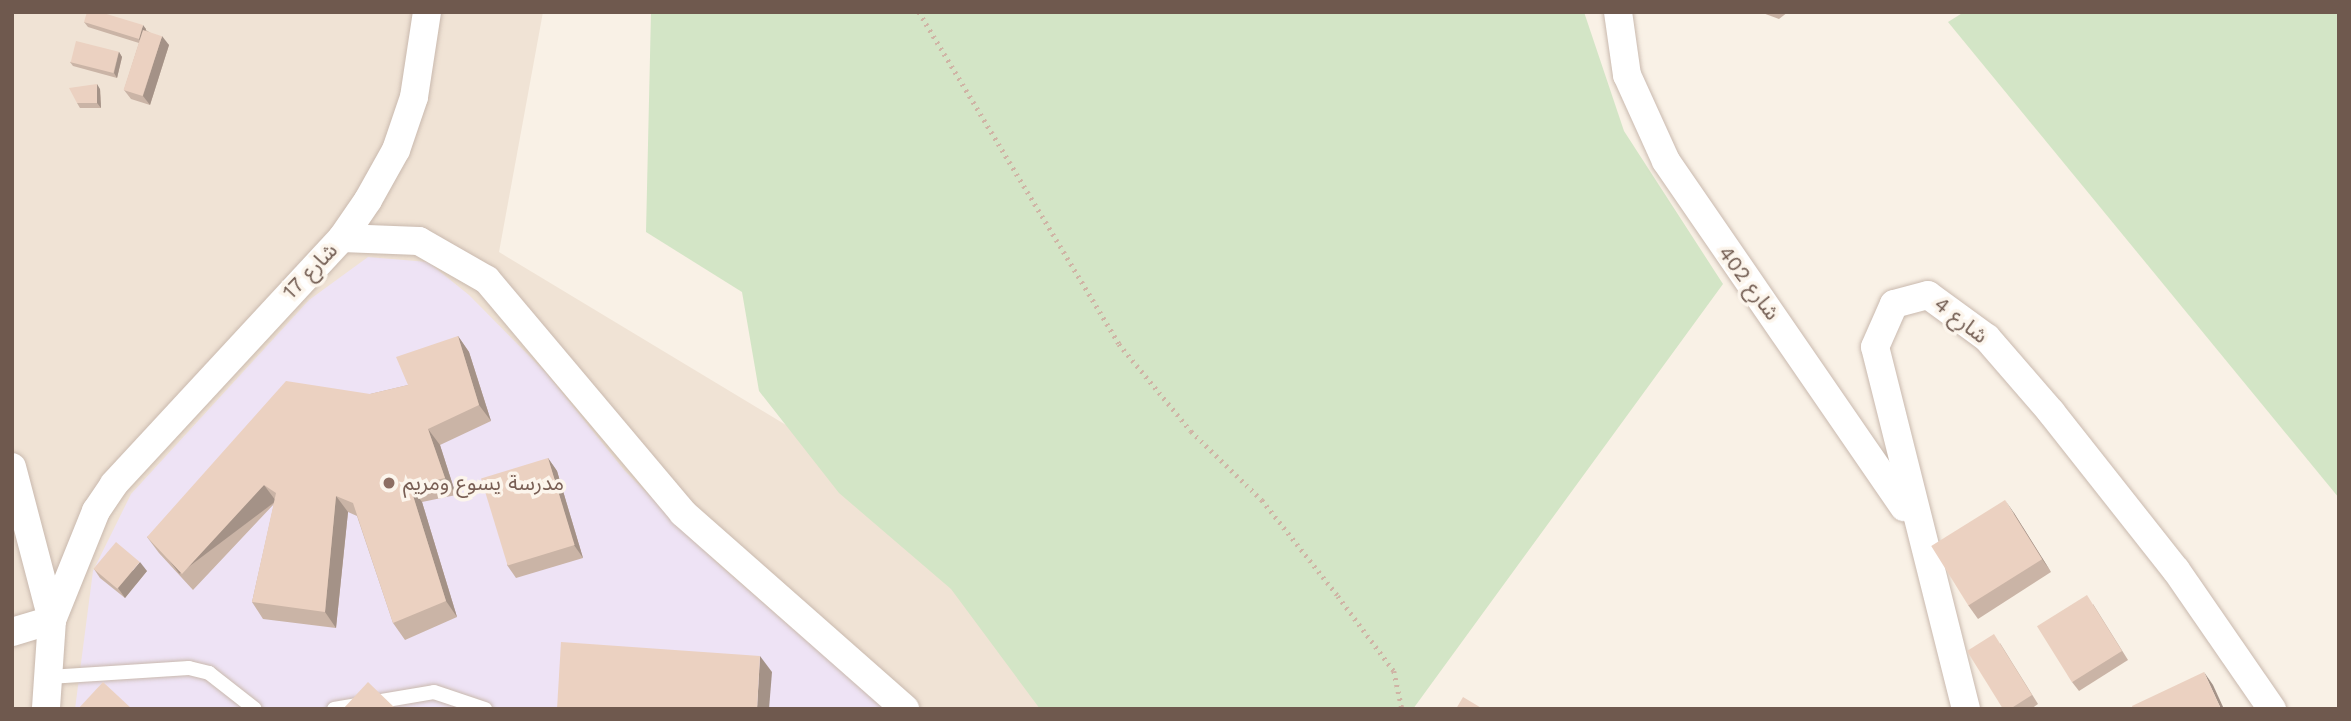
<!DOCTYPE html>
<html>
<head>
<meta charset="utf-8">
<style>
	body { margin:0 }
	#map { position:relative; width:2351px; height:721px; overflow:hidden; background:#f9f1e6; font-family:"Work Sans","Noto Sans Arabic",sans-serif }
	div>[style] { position:absolute }
	.residential>* { inset:0; background:#f0e3d5 }
	.education>* { inset:0; background:#eee3f5 }
	.green>* { inset:0; background:#d3e5c6 }
	.path>* { height:4.5px; margin-top:-2.25px; transform-origin:0; background:repeating-linear-gradient(90deg,#cfb4a5 0 2px,transparent 0 7px) }
	.roads { filter:drop-shadow(0 0 2px #c9b9ae) drop-shadow(0 0 2px #c9b9ae) }
	.service>* { height:14px; margin:-7px; padding:0 7px; transform-origin:7px; border-radius:7px; background:#fff }
	.minor>* { height:28px; margin:-14px; padding:0 14px; transform-origin:14px; border-radius:14px; background:#fff }
	.wall>* { inset:0; background:#cab4a6 }
	.shaded-wall>* { inset:0; background:#a49287; transform-origin:0 0 }
	.building>* { inset:0; background:#ebd1c1; transform-origin:0 0 }
	.dots>* { width:19px; height:19px; translate:-50% -50%; box-sizing:border-box; border:4px solid #fcf5ec; border-radius:50% }
	span { translate:-50% -50%; white-space:nowrap; text-align:center; line-height:1.15; -webkit-text-stroke:7px #fcf5ec; paint-order:stroke }
	.street-label { font-size:21px; color:#6f594e }
	.education-label { font-size:21px; color:#785e54 }
	.left { translate:0 -50%; text-align:left }
	.frame { position:absolute; inset:0; border:14px solid #6f594e; pointer-events:none }
</style>
</head>
<body>
<div id="map">
	<div class="residential">
		<div style="clip-path:polygon(12px 12px,543px 12px,499px 252px,1257px 709px,12px 709px)"></div>
	</div>
	<div class="education">
		<div style="clip-path:polygon(368px 257px,428px 262px,469px 295px,546px 373px,625px 471px,716px 562px,885px 709px,75px 709px,93px 571px,131px 494px,309px 300px)"></div>
	</div>
	<div class="green">
		<div style="clip-path:polygon(651px 12px,1584px 12px,1624px 131px,1723px 284px,1413px 709px,1040px 709px,951px 589px,839px 493px,759px 391px,742px 292px,646px 232px)"></div>
		<div style="clip-path:polygon(1964px 12px,2339px 12px,2339px 498px,1948px 22px)"></div>
	</div>
	<div class="path">
		<div style="left:919px;top:12px;width:388px;rotate:58.9deg"></div>
		<div style="left:1119px;top:344px;width:113px;rotate:50.4deg"></div>
		<div style="left:1191px;top:431px;width:99px;rotate:44.2deg"></div>
		<div style="left:1262px;top:500px;width:122px;rotate:51.6deg"></div>
		<div style="left:1338px;top:596px;width:94px;rotate:53.3deg"></div>
		<div style="left:1394px;top:671px;width:39px;rotate:78deg"></div>
	</div>
	<div class="roads">
		<div class="service">
			<div style="left:49px;top:677px;width:140px;rotate:-3.7deg"></div>
			<div style="left:189px;top:668px;width:21px;rotate:14deg"></div>
			<div style="left:209px;top:673px;width:58px;rotate:38deg"></div>
			<div style="left:334px;top:709px;width:101px;rotate:-9.6deg"></div>
			<div style="left:434px;top:692px;width:54px;rotate:18.4deg"></div>
		</div>
		<div class="minor">
			<div style="left:1618px;top:12px;width:64px;rotate:81.9deg"></div>
			<div style="left:1627px;top:75px;width:94px;rotate:65.6deg"></div>
			<div style="left:1666px;top:161px;width:420px;rotate:55.5deg"></div>
			<div style="left:342px;top:238px;width:77px;rotate:2.2deg"></div>
			<div style="left:419px;top:241px;width:78px;rotate:29.8deg"></div>
			<div style="left:487px;top:280px;width:304px;rotate:49.9deg"></div>
			<div style="left:683px;top:513px;width:296px;rotate:41.4deg"></div>
			<div style="left:12px;top:467px;width:158px;rotate:75.3deg"></div>
			<div style="left:52px;top:620px;width:89px;rotate:93.9deg"></div>
			<div style="left:52px;top:620px;width:118px;rotate:-68deg"></div>
			<div style="left:96px;top:511px;width:32px;rotate:-56deg"></div>
			<div style="left:114px;top:484px;width:335px;rotate:-47.2deg"></div>
			<div style="left:342px;top:238px;width:46px;rotate:-55.6deg"></div>
			<div style="left:368px;top:200px;width:57px;rotate:-60.8deg"></div>
			<div style="left:396px;top:150px;width:56px;rotate:-71.2deg"></div>
			<div style="left:414px;top:97px;width:86px;rotate:-81.3deg"></div>
			<div style="left:12px;top:632px;width:42px;rotate:-16.7deg"></div>
			<div style="left:1966px;top:709px;width:373px;rotate:-104.1deg"></div>
			<div style="left:1875px;top:347px;width:47px;rotate:-66.2deg"></div>
			<div style="left:1894px;top:304px;width:35px;rotate:-15deg"></div>
			<div style="left:1928px;top:295px;width:73px;rotate:36.1deg"></div>
			<div style="left:1987px;top:338px;width:98px;rotate:49.1deg"></div>
			<div style="left:2051px;top:412px;width:201px;rotate:51.7deg"></div>
			<div style="left:2176px;top:570px;width:169px;rotate:55.4deg"></div>
		</div>
	</div>
	<div class="wall">
		<div style="clip-path:polygon(1760px 12px,1788px 12px,1779px 19px)"></div>
		<div style="clip-path:polygon(84px 22px,146px 29px,146px 30px,169px 45px,150px 105px,131px 99px,124px 90px,139px 43px,88px 27px)"></div>
		<div style="clip-path:polygon(119px 52px,122px 57px,117px 78px,73px 66px,70px 62px)"></div>
		<div style="clip-path:polygon(100px 89px,101px 108px,80px 108px,77px 103px)"></div>
		<div style="clip-path:polygon(458px 336px,469px 352px,491px 421px,440px 445px,456px 495px,422px 502px,457px 617px,405px 640px,393px 623px,357px 516px,348px 512px,336px 628px,263px 619px,252px 602px,274px 504px,193px 590px,159px 553px,147px 537px,370px 394px,408px 385px)"></div>
		<div style="clip-path:polygon(548px 458px,557px 471px,583px 558px,516px 578px,507px 565px)"></div>
		<div style="clip-path:polygon(2014px 513px,2051px 572px,1978px 619px,1968px 605px)"></div>
		<div style="clip-path:polygon(94px 569px,147px 571px,125px 598px,100px 578px)"></div>
		<div style="clip-path:polygon(2093px 604px,2128px 660px,2079px 691px,2072px 682px)"></div>
		<div style="clip-path:polygon(2000px 643px,2038px 704px,2031px 709px,2003px 709px)"></div>
	</div>
	<div class="shaded-wall">
		<div style="clip-path:polygon(143px 25px,146px 29px,142px 43px,139px 39px)"></div>
		<div style="clip-path:polygon(162px 36px,169px 45px,150px 105px,143px 96px)"></div>
		<div style="clip-path:polygon(119px 52px,122px 57px,117px 78px,114px 73px)"></div>
		<div style="clip-path:polygon(97px 84px,100px 89px,101px 108px,97px 103px)"></div>
		<div style="clip-path:polygon(458px 336px,469px 352px,491px 421px,479px 405px)"></div>
		<div style="clip-path:polygon(428px 429px,440px 445px,456px 495px,445px 478px)"></div>
		<div style="clip-path:polygon(548px 458px,557px 471px,583px 558px,574px 545px)"></div>
		<div style="left:264px;top:485px;width:20px;height:121px;rotate:53deg"></div>
		<div style="clip-path:polygon(410px 486px,422px 502px,457px 617px,446px 601px)"></div>
		<div style="clip-path:polygon(336px 496px,348px 512px,336px 628px,325px 612px)"></div>
		<div style="clip-path:polygon(2005px 500px,2014px 513px,2051px 572px,2042px 559px)"></div>
		<div style="clip-path:polygon(140px 562px,147px 571px,125px 598px,118px 588px)"></div>
		<div style="clip-path:polygon(760px 656px,772px 672px,769px 709px,757px 709px)"></div>
		<div style="clip-path:polygon(2204px 672px,2213px 685px,2224px 709px,2221px 709px)"></div>
	</div>
	<div class="building">
		<div style="clip-path:polygon(87px 12px,100px 12px,143px 25px,139px 39px,84px 22px)"></div>
		<div style="left:143px;top:30px;width:20px;height:63px;rotate:18deg"></div>
		<div style="left:76px;top:41px;width:44px;height:22px;rotate:14deg"></div>
		<div style="clip-path:polygon(97px 84px,97px 103px,77px 103px,69px 88px)"></div>
		<div style="clip-path:polygon(458px 336px,479px 405px,428px 429px,445px 478px,410px 486px,446px 601px,393px 623px,353px 503px,336px 496px,325px 612px,252px 602px,276px 493px,264px 485px,182px 574px,147px 537px,286px 381px,370px 394px,408px 385px,396px 357px)"></div>
		<div style="left:548px;top:458px;width:91px;height:70px;rotate:73deg"></div>
		<div style="left:2005px;top:500px;width:70px;height:87px;rotate:58deg"></div>
		<div style="left:116px;top:542px;width:31px;height:35px;rotate:40deg"></div>
		<div style="left:2087px;top:595px;width:66px;height:59px;rotate:58deg"></div>
		<div style="clip-path:polygon(1994px 634px,2032px 695px,2010px 709px,2003px 709px,1967px 651px)"></div>
		<div style="clip-path:polygon(561px 642px,760px 656px,757px 709px,557px 709px)"></div>
		<div style="clip-path:polygon(2204px 672px,2221px 709px,2133px 709px,2132px 706px)"></div>
		<div style="clip-path:polygon(103px 682px,132px 709px,78px 709px)"></div>
		<div style="clip-path:polygon(368px 682px,396px 709px,343px 709px)"></div>
		<div style="clip-path:polygon(1463px 697px,1483px 709px,1456px 709px)"></div>
	</div>
	<div class="dots">
		<div style="left:389px;top:483px;background:#8d6e63"></div>
	</div>
	<div class="street-label">
		<span style="left:310px;top:271px;rotate:-46deg">شارع 17</span>
		<span style="left:1749px;top:283px;rotate:53deg">شارع 402</span>
		<span style="left:1961px;top:320px;rotate:38deg">شارع 4</span>
	</div>
	<div class="education-label">
		<span class="left" style="left:403px;top:483px">مدرسة يسوع ومريم</span>
	</div>
	<div class="frame"></div>
</div>
</body>
</html>
